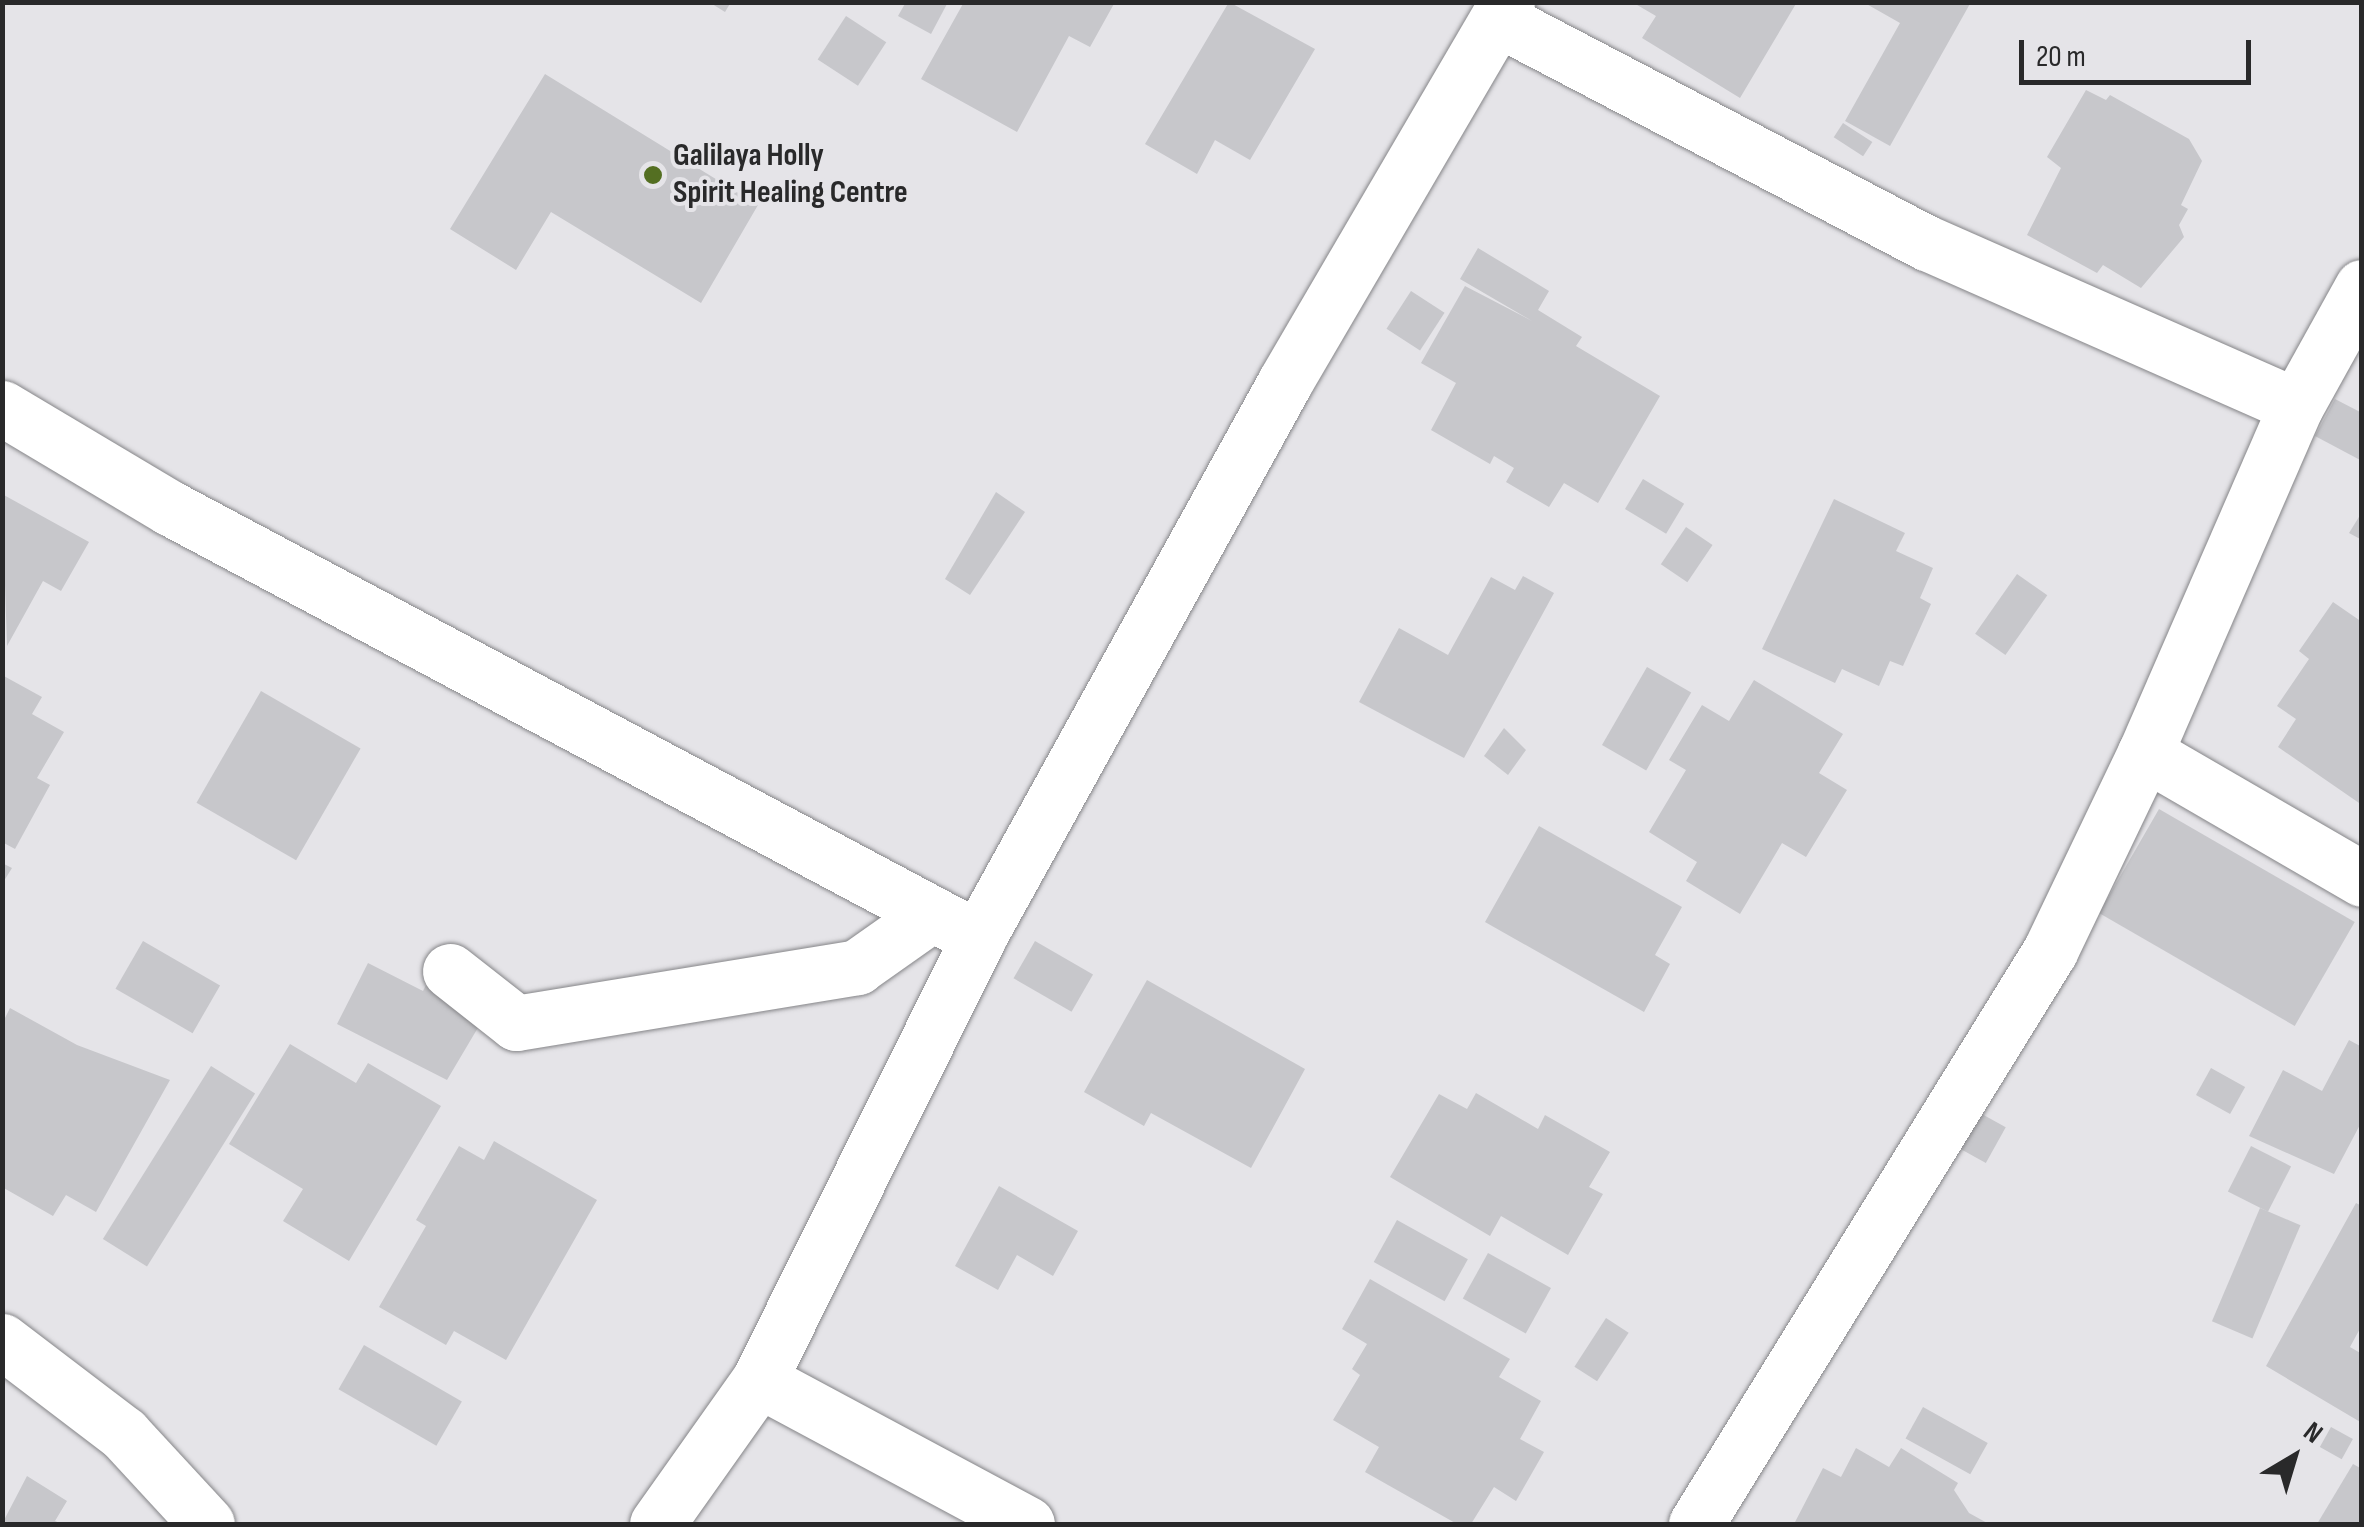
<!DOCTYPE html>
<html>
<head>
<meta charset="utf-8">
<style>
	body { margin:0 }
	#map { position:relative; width:2364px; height:1527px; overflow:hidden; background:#e5e4e8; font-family:"Sofia Sans Condensed",sans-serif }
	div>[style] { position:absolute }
	.building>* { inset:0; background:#c7c7cb; transform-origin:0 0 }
	.roads { filter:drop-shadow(0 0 2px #858588) drop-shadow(0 0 2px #858588) }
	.minor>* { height:55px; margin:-27.5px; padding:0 27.5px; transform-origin:27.5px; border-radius:27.5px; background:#fff }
	.dots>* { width:28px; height:28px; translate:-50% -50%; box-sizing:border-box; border:5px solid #e5e4e8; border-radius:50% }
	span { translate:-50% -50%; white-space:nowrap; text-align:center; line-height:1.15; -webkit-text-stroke:8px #e5e4e8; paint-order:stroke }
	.poi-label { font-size:32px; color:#29292a; font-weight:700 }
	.left { translate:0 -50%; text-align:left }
	.frame { position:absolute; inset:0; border:5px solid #29292a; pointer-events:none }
	.north { position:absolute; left:2244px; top:1407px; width:100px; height:100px; -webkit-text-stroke:8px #e5e4e8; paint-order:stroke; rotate:38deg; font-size:28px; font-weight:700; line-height:40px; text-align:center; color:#29292a }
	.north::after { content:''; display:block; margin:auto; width:35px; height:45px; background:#29292a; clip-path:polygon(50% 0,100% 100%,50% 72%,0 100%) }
	.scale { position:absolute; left:2019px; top:40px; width:232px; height:45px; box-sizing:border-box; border:5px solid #29292a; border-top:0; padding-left:12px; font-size:30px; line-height:35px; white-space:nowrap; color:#29292a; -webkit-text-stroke:8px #e5e4e8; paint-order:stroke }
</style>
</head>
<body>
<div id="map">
	<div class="building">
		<div style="clip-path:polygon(709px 2px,731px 2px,725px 12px)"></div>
		<div style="clip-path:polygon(906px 2px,948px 2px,931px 34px,898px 16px)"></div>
		<div style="clip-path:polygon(964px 2px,1115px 2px,1090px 47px,1069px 36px,1017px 132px,921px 79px)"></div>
		<div style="clip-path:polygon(1229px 2px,1315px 49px,1250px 160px,1215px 140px,1197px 174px,1145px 144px)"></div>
		<div style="clip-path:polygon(1632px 2px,1797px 2px,1740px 98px,1642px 38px,1656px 16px)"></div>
		<div style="clip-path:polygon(1863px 2px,1971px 2px,1890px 146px,1845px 121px,1900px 23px)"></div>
		<div style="left:846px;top:16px;width:48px;height:52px;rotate:33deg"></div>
		<div style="clip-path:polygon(545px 74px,758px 205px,701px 303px,551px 212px,516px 270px,450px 229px)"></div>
		<div style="clip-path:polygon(2086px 90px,2106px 100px,2110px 95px,2189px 139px,2202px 161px,2181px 205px,2188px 209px,2179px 225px,2184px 237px,2141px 288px,2103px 265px,2097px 273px,2027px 235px,2061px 168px,2047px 157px)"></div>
		<div style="left:1843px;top:123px;width:35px;height:17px;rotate:33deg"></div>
		<div style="clip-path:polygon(1478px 248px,1549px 291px,1538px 310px,1582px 337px,1576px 346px,1660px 396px,1598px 503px,1564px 483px,1549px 507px,1506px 482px,1514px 468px,1494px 456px,1490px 464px,1431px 430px,1456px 383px,1421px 363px,1465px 286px,1532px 321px,1460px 279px)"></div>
		<div style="left:1411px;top:291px;width:40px;height:45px;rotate:33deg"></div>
		<div style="clip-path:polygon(2335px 399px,2362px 413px,2362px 461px,2315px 436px)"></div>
		<div style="left:1643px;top:479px;width:48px;height:35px;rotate:31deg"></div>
		<div style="clip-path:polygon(996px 492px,1025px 512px,970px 595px,945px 579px)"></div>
		<div style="clip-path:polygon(2px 494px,89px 542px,61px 591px,43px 581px,7px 646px)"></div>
		<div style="clip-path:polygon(1834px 499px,1905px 533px,1896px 551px,1933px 568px,1920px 598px,1931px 604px,1903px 666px,1890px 661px,1879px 686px,1842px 669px,1835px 683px,1762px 649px)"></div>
		<div style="clip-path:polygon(2362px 512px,2362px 540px,2349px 533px)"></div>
		<div style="left:1686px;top:527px;width:32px;height:45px;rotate:34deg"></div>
		<div style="left:2017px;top:574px;width:37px;height:73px;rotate:35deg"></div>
		<div style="clip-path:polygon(1523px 576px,1554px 593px,1464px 758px,1359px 702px,1399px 628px,1448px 655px,1491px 577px,1515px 590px)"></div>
		<div style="clip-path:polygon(2333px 602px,2362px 622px,2362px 805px,2278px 747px,2296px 719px,2277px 706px,2309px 659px,2299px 651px)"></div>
		<div style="left:1647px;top:667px;width:51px;height:90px;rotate:30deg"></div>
		<div style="clip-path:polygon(2px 675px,42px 697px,32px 714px,64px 732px,37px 778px,50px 785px,15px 849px,2px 842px)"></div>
		<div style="clip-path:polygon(1754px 680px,1843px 734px,1819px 773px,1847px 790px,1806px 857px,1782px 843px,1740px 914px,1686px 881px,1697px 862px,1649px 832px,1686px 770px,1669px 760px,1702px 705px,1729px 721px)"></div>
		<div style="left:261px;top:691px;width:115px;height:129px;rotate:30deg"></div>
		<div style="clip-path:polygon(1504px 728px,1526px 750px,1508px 775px,1484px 756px)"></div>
		<div style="left:2159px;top:809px;width:226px;height:120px;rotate:30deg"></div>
		<div style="clip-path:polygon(1539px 826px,1682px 907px,1655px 955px,1670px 964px,1644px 1012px,1485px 922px)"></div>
		<div style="clip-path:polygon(2px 863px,12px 868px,2px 884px)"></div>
		<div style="left:143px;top:941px;width:89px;height:55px;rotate:30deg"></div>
		<div style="left:1035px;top:941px;width:67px;height:43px;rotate:30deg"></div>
		<div style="clip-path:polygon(368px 963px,423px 991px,432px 973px,492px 1004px,447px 1080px,337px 1024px)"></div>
		<div style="clip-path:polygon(1147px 980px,1305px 1069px,1251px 1168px,1151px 1113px,1144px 1126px,1084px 1092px)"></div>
		<div style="clip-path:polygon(10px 1008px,77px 1045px,170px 1080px,96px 1212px,66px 1195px,53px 1216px,2px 1187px,2px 1024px)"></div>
		<div style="clip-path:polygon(2349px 1040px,2362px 1047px,2362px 1121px,2334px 1174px,2249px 1136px,2283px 1070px,2322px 1091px)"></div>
		<div style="clip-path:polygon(290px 1044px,356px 1083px,368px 1063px,441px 1106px,349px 1261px,283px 1221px,303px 1189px,229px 1144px)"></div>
		<div style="left:211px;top:1066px;width:52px;height:204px;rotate:32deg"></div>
		<div style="left:2211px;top:1068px;width:39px;height:31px;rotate:29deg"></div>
		<div style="clip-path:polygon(1476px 1093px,1538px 1129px,1545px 1115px,1610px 1152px,1589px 1187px,1603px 1194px,1568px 1255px,1501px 1216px,1490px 1236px,1390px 1177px,1439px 1094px,1467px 1109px)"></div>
		<div style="left:1962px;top:1103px;width:50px;height:41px;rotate:29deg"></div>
		<div style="clip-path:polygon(494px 1141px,597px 1200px,506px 1360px,454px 1331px,446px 1345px,379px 1307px,426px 1226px,416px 1220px,459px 1146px,484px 1160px)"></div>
		<div style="left:2251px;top:1146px;width:45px;height:51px;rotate:27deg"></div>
		<div style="clip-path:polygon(999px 1186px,1078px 1231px,1053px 1276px,1017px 1255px,998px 1290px,955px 1266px)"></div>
		<div style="clip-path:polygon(2356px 1203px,2362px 1206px,2362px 1325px,2350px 1347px,2362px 1354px,2362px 1423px,2266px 1366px)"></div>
		<div style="left:2260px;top:1208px;width:44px;height:123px;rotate:23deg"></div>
		<div style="left:1397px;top:1220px;width:81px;height:48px;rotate:29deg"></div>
		<div style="left:1488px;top:1253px;width:72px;height:52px;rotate:29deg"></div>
		<div style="clip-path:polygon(1370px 1279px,1510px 1359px,1499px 1377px,1541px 1401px,1520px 1439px,1544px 1452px,1516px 1501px,1494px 1487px,1471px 1524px,1457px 1524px,1365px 1472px,1379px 1447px,1333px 1420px,1360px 1375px,1352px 1369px,1367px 1344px,1342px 1329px)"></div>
		<div style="left:1606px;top:1318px;width:27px;height:58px;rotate:33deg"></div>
		<div style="left:364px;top:1345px;width:113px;height:51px;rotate:30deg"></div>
		<div style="left:1923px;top:1407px;width:74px;height:36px;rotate:29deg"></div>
		<div style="left:2331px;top:1427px;width:25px;height:23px;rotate:29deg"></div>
		<div style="clip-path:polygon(1856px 1448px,1889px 1467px,1901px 1448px,1958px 1483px,1954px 1490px,1969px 1513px,1989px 1524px,1794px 1524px,1823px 1468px,1841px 1477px)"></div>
		<div style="clip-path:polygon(2353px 1464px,2362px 1469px,2362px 1524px,2317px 1524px)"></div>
		<div style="clip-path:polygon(27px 1476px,67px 1501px,55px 1521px,62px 1524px,2px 1524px)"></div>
	</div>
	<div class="roads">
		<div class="minor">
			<div style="left:1498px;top:19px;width:484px;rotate:27.6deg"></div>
			<div style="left:1927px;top:243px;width:403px;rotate:23.8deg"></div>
			<div style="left:2px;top:408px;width:196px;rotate:30.8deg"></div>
			<div style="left:170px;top:508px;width:915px;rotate:28.02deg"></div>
			<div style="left:2145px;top:753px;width:251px;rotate:30.1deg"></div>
			<div style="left:450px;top:971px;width:84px;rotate:38.2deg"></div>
			<div style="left:516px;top:1023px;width:346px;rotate:-9.3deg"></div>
			<div style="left:857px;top:967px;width:92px;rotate:-35.2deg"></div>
			<div style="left:2px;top:1341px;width:153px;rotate:37.3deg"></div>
			<div style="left:124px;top:1434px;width:122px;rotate:47.3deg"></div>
			<div style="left:759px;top:1380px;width:304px;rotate:28.2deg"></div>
			<div style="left:657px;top:1524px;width:176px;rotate:-54.7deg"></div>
			<div style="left:759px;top:1380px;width:493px;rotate:-63.6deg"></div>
			<div style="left:978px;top:938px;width:635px;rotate:-61.09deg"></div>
			<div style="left:1285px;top:382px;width:440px;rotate:-59.7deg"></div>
			<div style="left:1696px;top:1524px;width:674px;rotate:-58.29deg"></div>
			<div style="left:2050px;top:951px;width:220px;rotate:-64.4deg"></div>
			<div style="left:2145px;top:753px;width:378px;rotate:-66.5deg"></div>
			<div style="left:2296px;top:406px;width:136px;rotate:-61deg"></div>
		</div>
	</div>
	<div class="dots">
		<div style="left:653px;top:175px;background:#546f22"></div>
	</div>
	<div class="poi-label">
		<span class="left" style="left:673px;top:175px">Galilaya Holly<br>Spirit Healing Centre</span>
	</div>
	<div class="frame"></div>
	<div class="north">N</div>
	<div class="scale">20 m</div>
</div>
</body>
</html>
